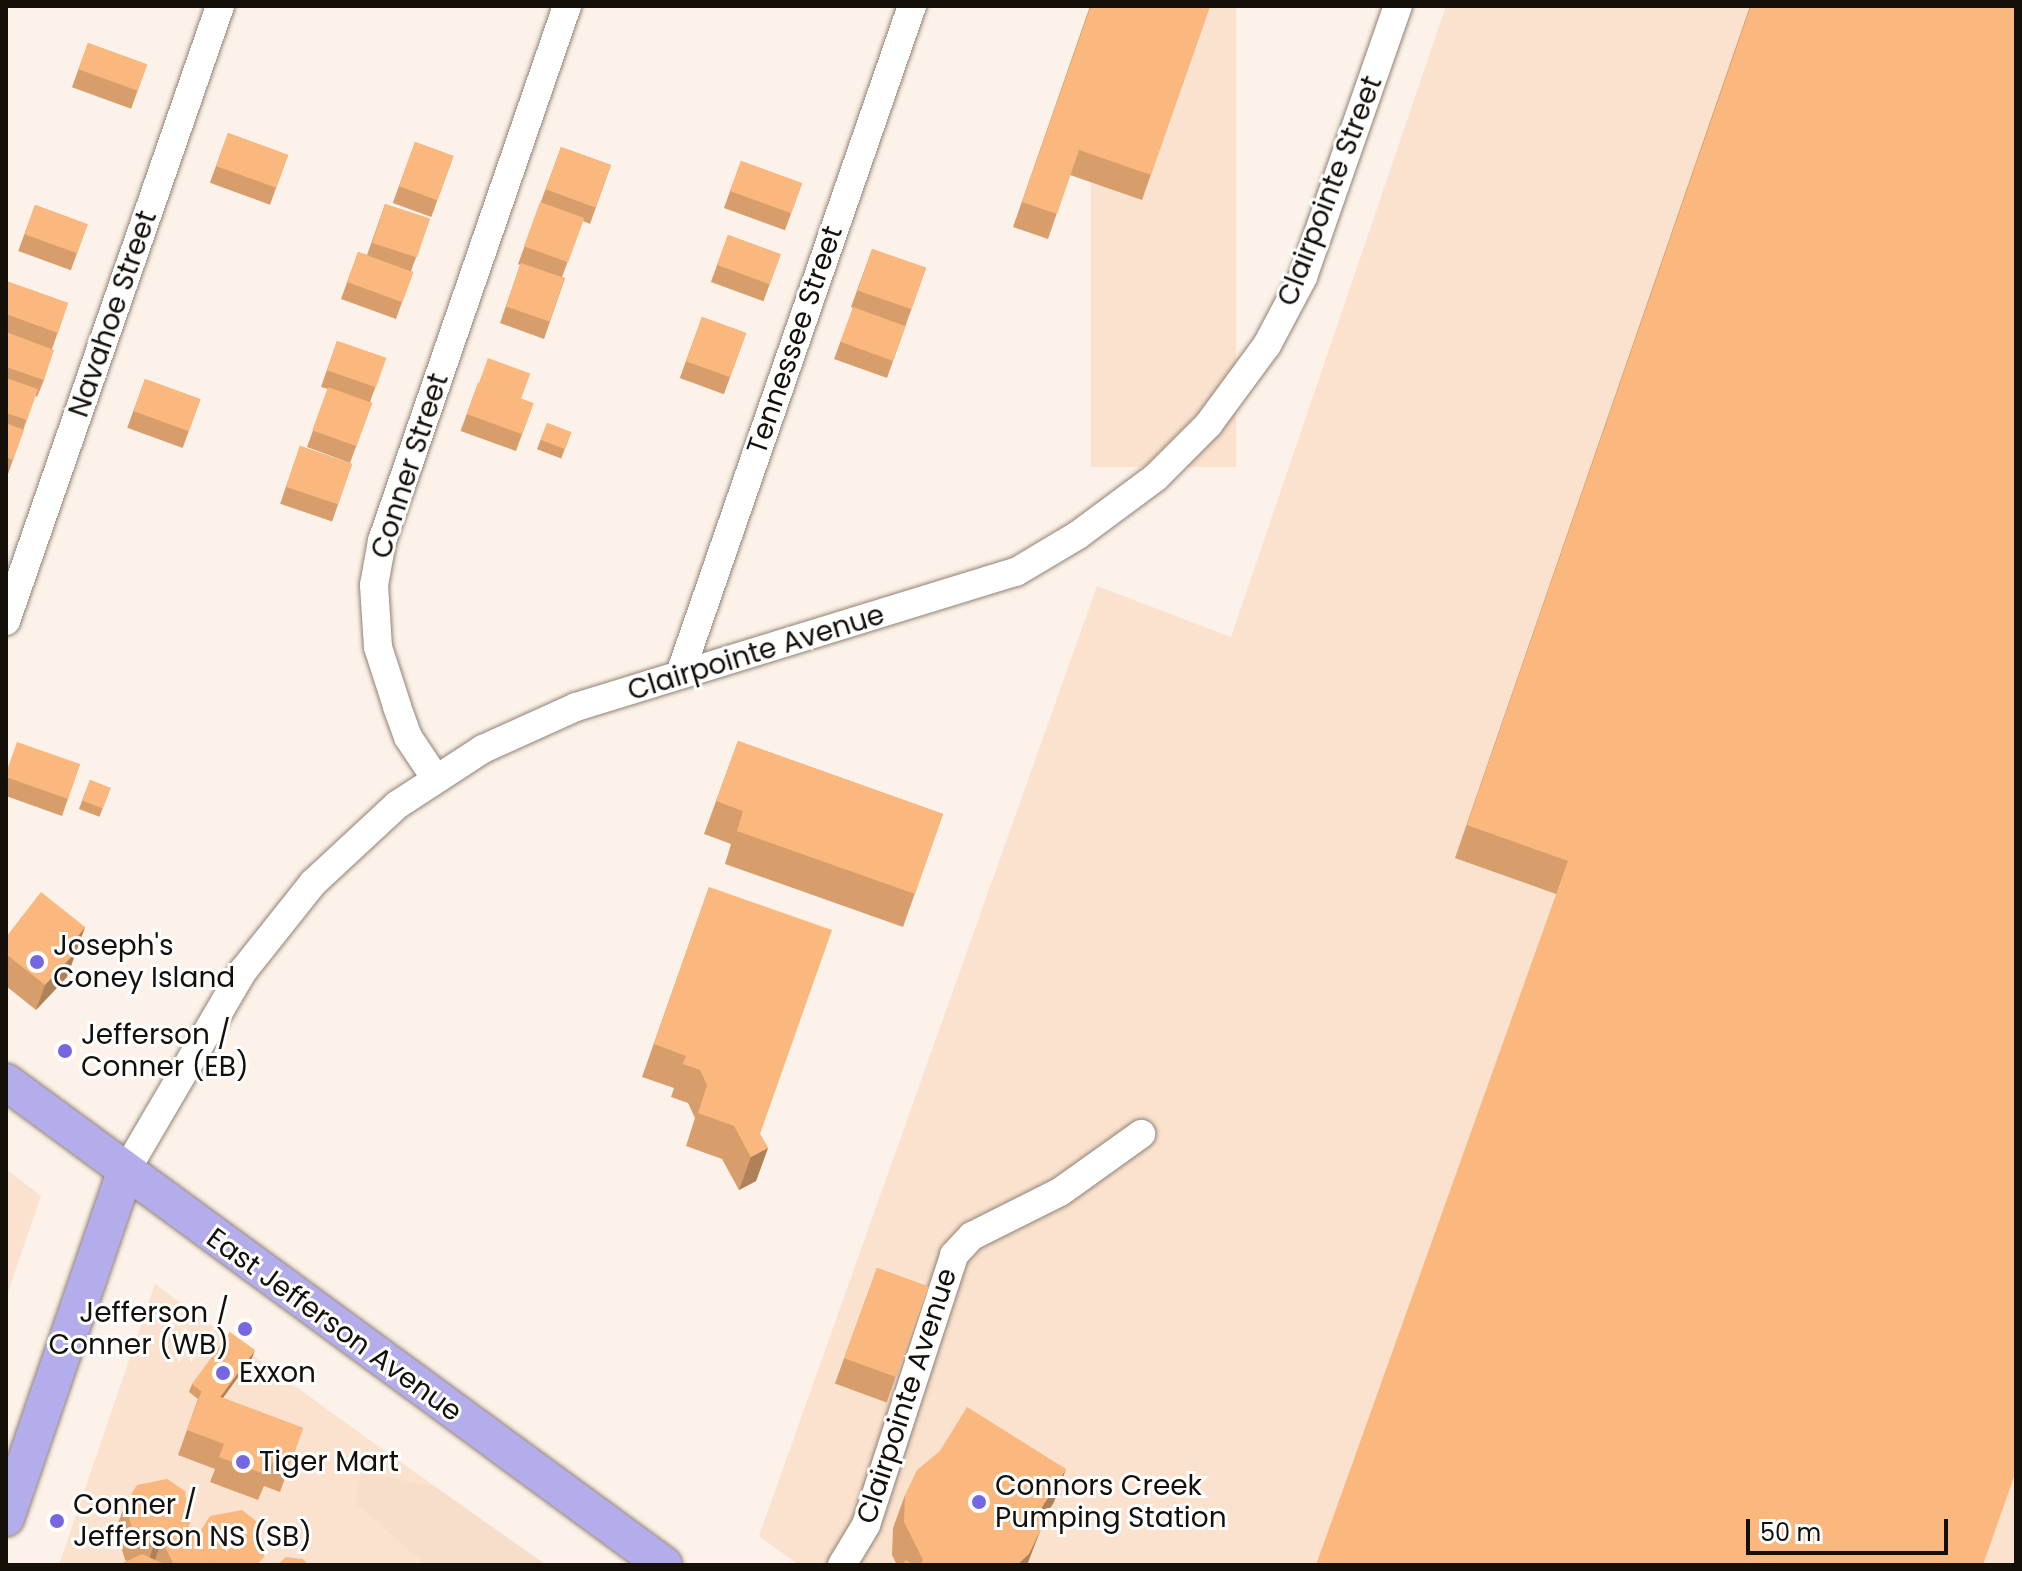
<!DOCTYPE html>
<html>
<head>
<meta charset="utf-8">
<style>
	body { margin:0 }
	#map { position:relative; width:2022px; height:1571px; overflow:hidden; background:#fcf2e9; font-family:Poppins,sans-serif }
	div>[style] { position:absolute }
	.built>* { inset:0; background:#fae2ce; transform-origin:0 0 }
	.green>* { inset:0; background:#f7deca }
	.roads { filter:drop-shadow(0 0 2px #918174) drop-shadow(0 0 2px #918174) }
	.minor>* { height:28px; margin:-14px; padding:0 14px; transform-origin:14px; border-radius:14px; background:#fff }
	.major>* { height:36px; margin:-18px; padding:0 18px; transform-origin:18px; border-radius:18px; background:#b3adec }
	.wall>* { inset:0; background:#d79e6c; transform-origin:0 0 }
	.shaded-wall>* { inset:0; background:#af8158 }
	.building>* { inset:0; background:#fab87e; transform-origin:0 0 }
	.dots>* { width:22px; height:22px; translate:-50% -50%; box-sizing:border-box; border:4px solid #fff; border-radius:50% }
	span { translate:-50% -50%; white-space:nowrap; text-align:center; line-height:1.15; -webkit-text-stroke:6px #fff; paint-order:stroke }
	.street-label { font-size:28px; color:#150f0a }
	.poi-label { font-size:28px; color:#150f0a }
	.left { translate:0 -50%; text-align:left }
	.right { translate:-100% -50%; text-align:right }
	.frame { position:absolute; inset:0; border:8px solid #150f0a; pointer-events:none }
	.scale { position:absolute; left:1746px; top:1519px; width:202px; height:36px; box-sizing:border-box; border:4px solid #150f0a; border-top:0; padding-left:10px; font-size:24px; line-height:28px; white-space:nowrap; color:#150f0a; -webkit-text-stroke:6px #fff; paint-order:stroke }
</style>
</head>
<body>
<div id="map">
	<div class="built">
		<div style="left:1091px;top:6px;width:145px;height:461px"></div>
		<div style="clip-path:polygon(1446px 6px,2016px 6px,2016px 1565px,799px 1565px,759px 1536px,1097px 586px,1231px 637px)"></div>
		<div style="clip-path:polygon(6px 1169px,41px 1196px,6px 1298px)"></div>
		<div style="clip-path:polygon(155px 1284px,357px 1431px,546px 1565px,59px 1565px)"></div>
	</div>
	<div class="green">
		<div style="clip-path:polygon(361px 1472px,435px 1487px,546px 1565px,426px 1565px,355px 1503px)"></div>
	</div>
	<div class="roads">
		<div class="minor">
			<div style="left:6px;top:621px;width:651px;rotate:-70.81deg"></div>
			<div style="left:680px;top:674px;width:707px;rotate:-70.85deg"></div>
			<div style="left:436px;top:779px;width:50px;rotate:-123.7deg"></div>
			<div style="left:408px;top:737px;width:33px;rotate:-110deg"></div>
			<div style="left:397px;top:706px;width:62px;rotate:-107.9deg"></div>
			<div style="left:378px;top:647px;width:62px;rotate:-93.7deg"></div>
			<div style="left:374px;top:585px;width:45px;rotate:-79.7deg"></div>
			<div style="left:382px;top:541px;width:566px;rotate:-70.92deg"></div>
			<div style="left:125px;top:1172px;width:233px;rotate:-59.6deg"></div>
			<div style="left:243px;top:971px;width:112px;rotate:-51.5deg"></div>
			<div style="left:313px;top:883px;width:115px;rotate:-42.9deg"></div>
			<div style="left:397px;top:805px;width:103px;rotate:-33.1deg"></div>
			<div style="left:483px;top:749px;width:102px;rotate:-24.3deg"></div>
			<div style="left:576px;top:707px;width:460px;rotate:-17.1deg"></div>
			<div style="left:1016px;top:572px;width:72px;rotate:-30.8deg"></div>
			<div style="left:1078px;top:535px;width:97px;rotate:-36.6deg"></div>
			<div style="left:1156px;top:477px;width:74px;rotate:-45deg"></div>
			<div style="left:1208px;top:425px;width:99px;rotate:-53.6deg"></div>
			<div style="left:1267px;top:345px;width:77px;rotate:-62.1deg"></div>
			<div style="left:1303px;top:277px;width:287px;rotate:-70.7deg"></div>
			<div style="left:842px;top:1565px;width:47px;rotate:-59deg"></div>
			<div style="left:866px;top:1525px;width:284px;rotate:-71.9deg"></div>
			<div style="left:954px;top:1255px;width:26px;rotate:-47deg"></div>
			<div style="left:972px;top:1236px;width:98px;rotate:-26.6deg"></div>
			<div style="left:1060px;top:1192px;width:100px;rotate:-35.6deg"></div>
		</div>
		<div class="major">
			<div style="left:6px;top:1082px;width:816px;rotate:36.28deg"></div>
			<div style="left:6px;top:1518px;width:366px;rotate:-71deg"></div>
		</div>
	</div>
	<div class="wall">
		<div style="clip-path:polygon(1090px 6px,1210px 6px,1142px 200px,1070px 175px,1048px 239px,1013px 227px)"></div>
		<div style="clip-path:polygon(1750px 6px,1983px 1565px,1556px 894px,1455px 858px)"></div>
		<div style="left:88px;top:43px;width:63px;height:47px;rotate:20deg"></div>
		<div style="left:228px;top:133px;width:64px;height:53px;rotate:20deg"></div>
		<div style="left:415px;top:142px;width:41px;height:65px;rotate:20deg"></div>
		<div style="clip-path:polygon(561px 147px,611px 165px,590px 224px,583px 221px,562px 277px,565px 278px,544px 339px,500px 323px,520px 265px,518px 264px)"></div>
		<div style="left:741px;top:161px;width:65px;height:50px;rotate:20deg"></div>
		<div style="clip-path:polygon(385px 204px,430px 219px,411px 271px,413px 272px,396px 319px,341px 299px,358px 252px,367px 255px)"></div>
		<div style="left:35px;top:205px;width:56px;height:49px;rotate:20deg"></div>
		<div style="left:728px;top:235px;width:56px;height:50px;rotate:20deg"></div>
		<div style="clip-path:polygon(872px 249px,926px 268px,887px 378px,834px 359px,853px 308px,851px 307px)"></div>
		<div style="clip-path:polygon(6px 281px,68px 303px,52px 349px,44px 380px,37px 397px,35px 396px,7px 477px)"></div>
		<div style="left:702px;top:317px;width:47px;height:65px;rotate:20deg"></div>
		<div style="clip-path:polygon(337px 341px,386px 358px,370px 402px,372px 403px,350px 463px,307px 447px,328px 389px,321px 387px)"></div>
		<div style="left:145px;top:379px;width:59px;height:52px;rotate:20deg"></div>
		<div style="left:478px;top:383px;width:59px;height:51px;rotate:20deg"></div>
		<div style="left:547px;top:423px;width:26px;height:28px;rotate:21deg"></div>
		<div style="left:300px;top:446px;width:55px;height:61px;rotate:19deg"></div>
		<div style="clip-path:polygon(738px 741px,943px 814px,903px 927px,725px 864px,731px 844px,704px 834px)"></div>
		<div style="clip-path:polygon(80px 764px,62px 816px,6px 796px,6px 773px)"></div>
		<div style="left:90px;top:780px;width:22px;height:31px;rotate:21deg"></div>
		<div style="clip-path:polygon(709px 887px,760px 1134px,768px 1148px,756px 1181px,739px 1190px,722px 1159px,686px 1146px,695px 1118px,688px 1103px,671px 1097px,674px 1088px,642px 1077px)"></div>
		<div style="clip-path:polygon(85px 927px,67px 977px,36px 1010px,6px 986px,6px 937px)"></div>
		<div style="left:877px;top:1268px;width:55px;height:123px;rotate:20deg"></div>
		<div style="clip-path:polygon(252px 1358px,223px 1398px,303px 1428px,280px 1492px,264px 1486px,258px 1500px,210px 1482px,215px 1469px,178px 1455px,198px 1399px,189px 1392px,192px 1384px)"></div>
		<div style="clip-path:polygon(905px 1495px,1054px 1502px,1041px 1522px,1027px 1565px,897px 1565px,892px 1555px,893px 1528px)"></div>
		<div style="clip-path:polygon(125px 1504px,190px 1523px,188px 1527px,197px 1537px,198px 1535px,261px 1565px,119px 1565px,127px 1561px,125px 1560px,116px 1529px)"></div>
	</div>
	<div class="shaded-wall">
		<div style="clip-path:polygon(85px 927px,67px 977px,36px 1010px,45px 985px,70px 947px)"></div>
		<div style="clip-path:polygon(768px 1148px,756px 1181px,739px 1190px,751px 1157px)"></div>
		<div style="clip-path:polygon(255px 1350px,252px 1358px,214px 1410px,217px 1402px)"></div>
		<div style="clip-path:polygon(1066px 1469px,1054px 1502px,1030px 1540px,1042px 1507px)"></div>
		<div style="clip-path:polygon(1041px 1529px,1027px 1565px,1017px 1565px)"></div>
		<div style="clip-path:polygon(161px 1543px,153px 1565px,147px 1565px,154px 1545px)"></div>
	</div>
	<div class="building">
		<div style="clip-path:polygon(1091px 6px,1210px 6px,1151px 175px,1079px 150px,1057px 214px,1022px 202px)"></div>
		<div style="clip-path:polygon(1751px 6px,2016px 6px,2016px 1471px,1983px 1565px,1316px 1565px,1568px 861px,1467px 825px)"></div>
		<div style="left:88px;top:43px;width:63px;height:28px;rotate:20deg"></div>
		<div style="left:228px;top:133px;width:64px;height:35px;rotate:20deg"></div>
		<div style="left:415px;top:142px;width:41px;height:47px;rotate:20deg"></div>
		<div style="left:561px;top:147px;width:53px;height:45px;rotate:20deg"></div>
		<div style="left:741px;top:161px;width:65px;height:32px;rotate:20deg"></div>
		<div style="left:540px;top:202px;width:47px;height:47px;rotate:20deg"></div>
		<div style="left:385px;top:204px;width:47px;height:41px;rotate:18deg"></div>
		<div style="left:35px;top:205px;width:56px;height:31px;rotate:20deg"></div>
		<div style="left:728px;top:235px;width:56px;height:32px;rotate:20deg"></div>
		<div style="left:872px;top:249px;width:57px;height:44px;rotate:19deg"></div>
		<div style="left:358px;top:252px;width:59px;height:32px;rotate:20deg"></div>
		<div style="left:521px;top:263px;width:46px;height:46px;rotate:19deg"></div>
		<div style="clip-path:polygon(6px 281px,68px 303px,58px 333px,6px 314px)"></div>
		<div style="left:853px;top:307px;width:56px;height:37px;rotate:20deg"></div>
		<div style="left:702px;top:317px;width:47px;height:47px;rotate:20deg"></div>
		<div style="clip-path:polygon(6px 332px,54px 350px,44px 380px,6px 367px)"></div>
		<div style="left:337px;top:341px;width:52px;height:31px;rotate:19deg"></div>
		<div style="left:488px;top:358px;width:45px;height:27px;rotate:20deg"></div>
		<div style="clip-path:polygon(6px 378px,38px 389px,27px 420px,6px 413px)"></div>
		<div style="left:145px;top:379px;width:59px;height:34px;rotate:20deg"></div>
		<div style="left:478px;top:383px;width:59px;height:33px;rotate:20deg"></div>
		<div style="left:328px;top:387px;width:47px;height:46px;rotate:20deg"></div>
		<div style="clip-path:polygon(6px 423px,24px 430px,13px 460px,6px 457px)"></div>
		<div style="left:547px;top:423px;width:26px;height:18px;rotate:21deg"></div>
		<div style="left:300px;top:446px;width:55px;height:43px;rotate:19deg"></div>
		<div style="clip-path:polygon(738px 741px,943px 814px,915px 894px,737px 831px,743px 811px,716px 801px)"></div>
		<div style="clip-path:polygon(17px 742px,80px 764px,68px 799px,6px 777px,6px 773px)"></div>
		<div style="left:90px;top:780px;width:22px;height:22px;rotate:21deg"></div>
		<div style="clip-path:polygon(709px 887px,832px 930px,760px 1134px,768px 1148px,751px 1157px,734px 1126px,698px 1113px,707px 1085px,700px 1070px,683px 1064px,686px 1056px,654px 1044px)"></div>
		<div style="clip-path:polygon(41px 892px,85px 927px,70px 947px,76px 952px,45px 985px,6px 954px,6px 937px)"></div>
		<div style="left:877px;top:1268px;width:55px;height:96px;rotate:20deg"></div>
		<div style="clip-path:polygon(230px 1332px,255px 1350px,220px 1397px,201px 1391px,192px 1384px)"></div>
		<div style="clip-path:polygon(202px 1390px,303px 1428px,289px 1467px,273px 1461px,267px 1475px,219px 1457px,224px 1444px,187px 1430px)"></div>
		<div style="clip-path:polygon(967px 1407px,1066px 1469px,1042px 1507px,1041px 1529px,1029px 1554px,1017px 1565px,920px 1565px,923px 1560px,904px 1522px,905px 1495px,917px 1470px,940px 1451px)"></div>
		<div style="clip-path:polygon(167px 1479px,185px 1491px,190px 1523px,185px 1529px,162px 1541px,161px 1543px,154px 1545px,134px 1535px,125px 1504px,137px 1485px)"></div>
		<div style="clip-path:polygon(242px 1510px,260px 1524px,264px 1557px,257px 1565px,211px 1565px,200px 1542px,198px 1535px,210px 1516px)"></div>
		<div style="clip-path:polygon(192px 1526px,211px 1565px,174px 1565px,162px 1541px)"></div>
		<div style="clip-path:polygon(142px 1554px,162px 1563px,163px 1565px,119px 1565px)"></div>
		<div style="clip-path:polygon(286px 1557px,303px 1559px,309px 1565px,277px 1565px)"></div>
		<div style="clip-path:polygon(906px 1560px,914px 1565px,902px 1565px)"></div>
	</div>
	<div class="dots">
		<div style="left:37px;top:962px;background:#7566e1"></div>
		<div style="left:65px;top:1051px;background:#7566e1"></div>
		<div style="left:245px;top:1329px;background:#7566e1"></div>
		<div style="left:223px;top:1373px;background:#7566e1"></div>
		<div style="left:243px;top:1462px;background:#7566e1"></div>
		<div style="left:979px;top:1502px;background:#7566e1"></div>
		<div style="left:57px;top:1521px;background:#7566e1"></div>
	</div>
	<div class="street-label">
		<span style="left:1330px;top:191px;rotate:-69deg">Clairpointe Street</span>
		<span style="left:113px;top:314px;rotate:-71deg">Navahoe Street</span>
		<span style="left:795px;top:340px;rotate:-71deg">Tennessee Street</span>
		<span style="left:410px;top:466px;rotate:-72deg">Conner Street</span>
		<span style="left:756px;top:653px;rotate:-17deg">Clairpointe Avenue</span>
		<span style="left:334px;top:1325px;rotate:36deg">East Jefferson Avenue</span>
		<span style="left:907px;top:1396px;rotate:-72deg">Clairpointe Avenue</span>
	</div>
	<div class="poi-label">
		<span class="left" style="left:53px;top:962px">Joseph's<br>Coney Island</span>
		<span class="left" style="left:81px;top:1051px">Jefferson /<br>Conner (EB)</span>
		<span class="right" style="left:229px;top:1329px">Jefferson /<br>Conner (WB)</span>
		<span class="left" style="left:239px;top:1373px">Exxon</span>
		<span class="left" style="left:259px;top:1462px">Tiger Mart</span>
		<span class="left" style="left:995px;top:1502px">Connors Creek<br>Pumping Station</span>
		<span class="left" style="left:73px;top:1521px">Conner /<br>Jefferson NS (SB)</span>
	</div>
	<div class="frame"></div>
	<div class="scale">50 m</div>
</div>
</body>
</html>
